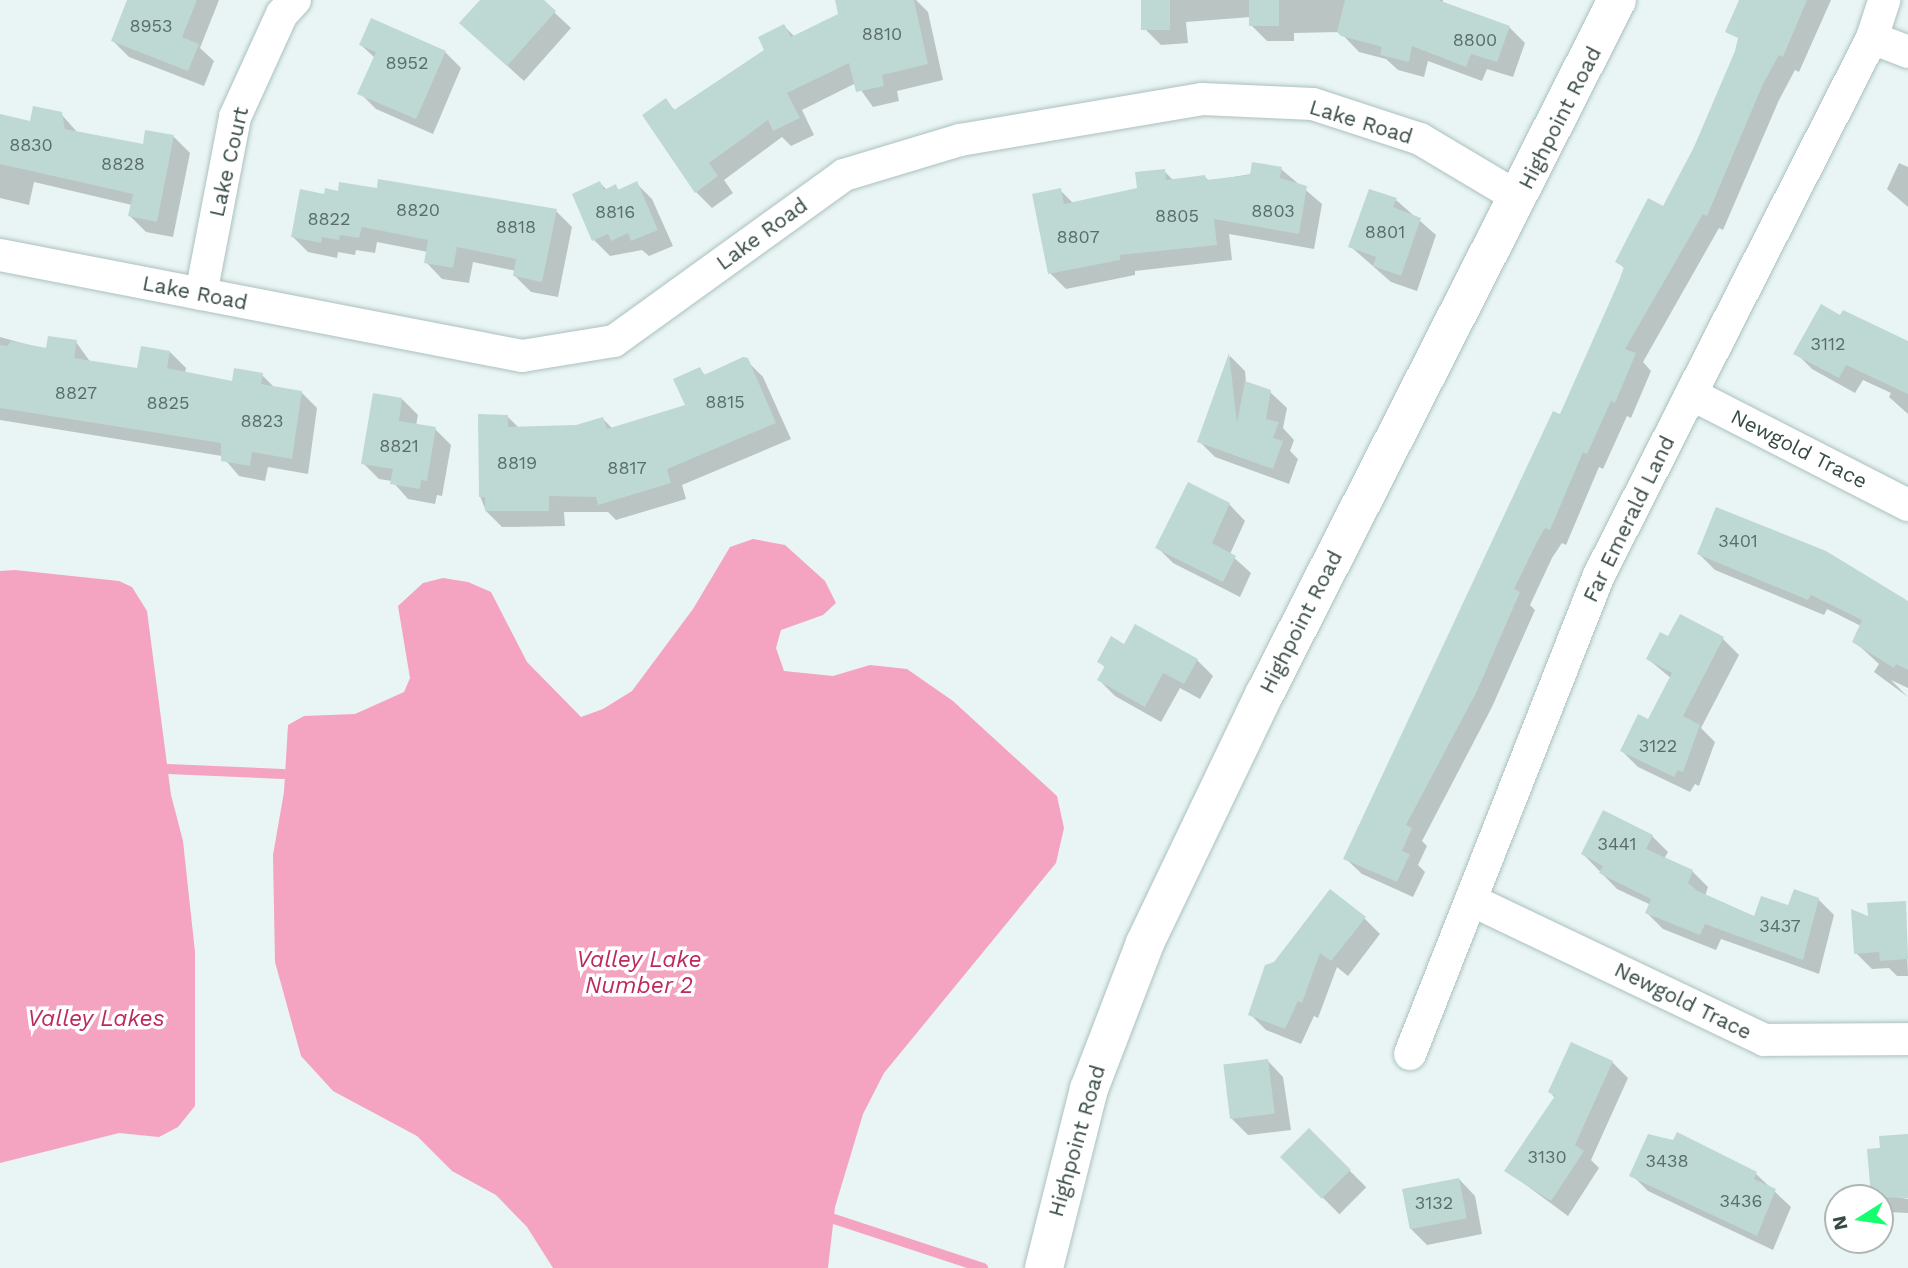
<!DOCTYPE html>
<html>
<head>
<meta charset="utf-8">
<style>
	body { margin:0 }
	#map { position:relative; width:1908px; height:1268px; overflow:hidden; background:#e9f5f4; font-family:"Work Sans",sans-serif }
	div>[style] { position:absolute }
	.water>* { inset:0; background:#f4a3c0 }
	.shadow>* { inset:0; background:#0003; transform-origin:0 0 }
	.stream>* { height:10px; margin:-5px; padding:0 5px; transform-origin:5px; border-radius:5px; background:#f4a3c0 }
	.building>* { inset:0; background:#bed8d3; transform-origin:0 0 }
	.roads { filter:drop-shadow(0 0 2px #abc1bf) drop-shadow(0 0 2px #abc1bf) }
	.minor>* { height:32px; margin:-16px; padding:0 16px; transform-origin:16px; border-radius:16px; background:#fff }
	.tertiary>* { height:38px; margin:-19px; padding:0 19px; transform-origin:19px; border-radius:19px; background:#fff }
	span { translate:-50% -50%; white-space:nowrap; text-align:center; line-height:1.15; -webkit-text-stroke:7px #fff; paint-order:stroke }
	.number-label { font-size:18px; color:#596e69 }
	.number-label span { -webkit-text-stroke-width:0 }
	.street-label { font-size:21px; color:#374a46 }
	.water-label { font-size:23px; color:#bc295d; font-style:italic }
	.north { position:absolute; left:1824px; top:1184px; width:70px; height:70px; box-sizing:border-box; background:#fff; border:2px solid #afb7b5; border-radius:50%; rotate:258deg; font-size:19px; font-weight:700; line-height:28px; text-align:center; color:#374a46 }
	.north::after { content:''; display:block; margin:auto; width:24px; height:32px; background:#16ff6e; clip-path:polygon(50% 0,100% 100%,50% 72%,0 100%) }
</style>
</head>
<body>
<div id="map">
	<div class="water">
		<div style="clip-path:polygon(753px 539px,785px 545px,825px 581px,836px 603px,823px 615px,781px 630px,776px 648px,784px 671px,833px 676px,870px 665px,907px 669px,953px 701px,1057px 796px,1064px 828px,1056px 863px,884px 1073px,863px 1114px,835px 1207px,828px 1268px,553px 1268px,527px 1227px,496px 1195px,452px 1171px,417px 1136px,333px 1091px,301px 1056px,275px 962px,273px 855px,284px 792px,288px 725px,304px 716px,355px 714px,404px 692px,410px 678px,398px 606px,423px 583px,443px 578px,468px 582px,491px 592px,527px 662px,581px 717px,603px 709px,632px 691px,693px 609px,730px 547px)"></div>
		<div style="clip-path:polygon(15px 570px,119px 581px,132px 587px,147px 611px,171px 795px,183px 841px,195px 952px,195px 1106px,178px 1127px,159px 1137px,119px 1133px,0 1163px,0 571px)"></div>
	</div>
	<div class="shadow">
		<div style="clip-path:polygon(129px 0,219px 0,200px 48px,214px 61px,204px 86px,129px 57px,113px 41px)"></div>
		<div style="clip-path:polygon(482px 0,541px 0,571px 28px,524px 81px,478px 39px)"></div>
		<div style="clip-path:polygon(837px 0,916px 0,928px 12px,943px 80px,897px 91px,899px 101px,873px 107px,856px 83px,802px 110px,814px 135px,791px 146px,782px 137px,724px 180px,733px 193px,712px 208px,696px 192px,665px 101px,676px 111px,767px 51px,784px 26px,795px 37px,840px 15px)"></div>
		<div style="clip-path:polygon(1143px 0,1443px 0,1442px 4px,1509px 27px,1525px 43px,1513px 77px,1487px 69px,1482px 81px,1428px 61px,1424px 77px,1398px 70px,1386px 59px,1359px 52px,1340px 32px,1294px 33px,1294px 41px,1267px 41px,1251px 25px,1251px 17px,1186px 22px,1188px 43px,1161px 45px,1145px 29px)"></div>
		<div style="clip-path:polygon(1766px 0,1831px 0,1799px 72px,1795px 70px,1779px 100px,1723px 230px,1719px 228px,1643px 362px,1651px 371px,1631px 418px,1627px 416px,1603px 469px,1599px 467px,1566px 545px,1562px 543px,1552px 558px,1530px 605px,1535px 610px,1492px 707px,1422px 841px,1427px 846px,1418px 865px,1425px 872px,1413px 897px,1362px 874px,1345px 858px,1561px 416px,1625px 269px,1618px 262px,1664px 209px)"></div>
		<div style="clip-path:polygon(361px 45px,445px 52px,461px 68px,433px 134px,376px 109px,360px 93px,375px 58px)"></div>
		<div style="clip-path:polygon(61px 114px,78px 133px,144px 146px,174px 137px,190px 153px,173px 237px,146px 232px,130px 216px,132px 205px,34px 182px,29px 205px,0 198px,0 116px,32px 123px)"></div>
		<div style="clip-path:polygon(1899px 163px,1908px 167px,1908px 207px,1887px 189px)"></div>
		<div style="clip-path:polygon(1281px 169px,1322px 204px,1314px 249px,1229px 234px,1232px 260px,1135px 271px,1135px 275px,1066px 289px,1050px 273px,1060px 190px,1074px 204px,1139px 190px,1164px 171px,1174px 181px,1205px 177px,1209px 181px)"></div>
		<div style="clip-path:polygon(600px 183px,607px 190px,615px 186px,620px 191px,636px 183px,652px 199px,673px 246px,649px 256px,642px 250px,610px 256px,594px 240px)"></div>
		<div style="clip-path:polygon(325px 196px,556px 211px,572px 227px,558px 297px,531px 292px,515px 276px,516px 271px,473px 262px,469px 283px,442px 279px,426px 262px,428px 252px,377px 242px,375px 253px,356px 250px,355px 255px,338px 252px,337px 258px,308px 252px,292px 236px)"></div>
		<div style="clip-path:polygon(1396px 200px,1436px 235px,1417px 291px,1391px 282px,1350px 246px)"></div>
		<div style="clip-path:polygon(1841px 318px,1908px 342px,1908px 414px,1889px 397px,1891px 393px,1863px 380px,1855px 393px,1812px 369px,1796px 353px)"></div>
		<div style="clip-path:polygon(0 337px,47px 350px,76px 342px,91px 363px,139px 370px,170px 352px,186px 368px,185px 373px,233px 383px,262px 375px,275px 388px,301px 392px,317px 408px,308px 474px,268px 467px,265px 481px,239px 476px,222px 456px,0 420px)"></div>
		<div style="clip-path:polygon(1230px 356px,1245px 371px,1246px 383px,1270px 392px,1287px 408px,1283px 428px,1294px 440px,1290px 451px,1298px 459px,1289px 484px,1215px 457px,1199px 441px)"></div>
		<div style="clip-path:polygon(747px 361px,763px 377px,791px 439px,682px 485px,686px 499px,616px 520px,608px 512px,564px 512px,565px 526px,502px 527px,486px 511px,480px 496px,507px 416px,519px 428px,576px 427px,603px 419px,613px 429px,687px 406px,699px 369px,706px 376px)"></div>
		<div style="clip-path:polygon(402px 399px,418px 415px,416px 426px,435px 429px,451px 445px,442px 496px,437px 495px,435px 504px,408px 499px,392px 481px,379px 479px,363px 463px)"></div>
		<div style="clip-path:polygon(1229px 504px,1245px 521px,1230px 554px,1251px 573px,1240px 597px,1173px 563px,1157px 547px)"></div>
		<div style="clip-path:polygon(1825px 553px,1908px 604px,1908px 688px,1891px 680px,1908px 697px,1874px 672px,1879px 664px,1854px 641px,1861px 626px,1827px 609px,1824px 615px,1715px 570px,1699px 554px)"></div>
		<div style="clip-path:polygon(1669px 638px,1723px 639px,1739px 655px,1701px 728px,1715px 742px,1699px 786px,1695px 784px,1690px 792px,1638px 767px,1622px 751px,1649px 722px,1672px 679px,1648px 659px)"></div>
		<div style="clip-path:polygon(1125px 646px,1197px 660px,1213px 676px,1200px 699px,1180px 688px,1161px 722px,1115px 696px,1099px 680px,1106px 668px,1099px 662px)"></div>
		<div style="clip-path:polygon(1652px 836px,1668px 852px,1664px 859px,1692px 871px,1708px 887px,1705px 896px,1755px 918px,1818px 899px,1834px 915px,1819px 974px,1721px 939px,1716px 950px,1663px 929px,1647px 913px,1651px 905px,1617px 889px,1583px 854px)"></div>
		<div style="clip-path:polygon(1905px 902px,1908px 976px,1897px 976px,1889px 968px,1872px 969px,1856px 953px,1870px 918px)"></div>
		<div style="clip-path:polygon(1364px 918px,1380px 934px,1348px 976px,1337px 967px,1318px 1018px,1314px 1016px,1301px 1044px,1266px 1030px,1250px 1014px,1275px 963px)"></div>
		<div style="clip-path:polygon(1267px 1060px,1283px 1077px,1291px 1130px,1248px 1135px,1232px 1119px)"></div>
		<div style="clip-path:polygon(1612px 1062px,1628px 1078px,1591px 1160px,1599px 1168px,1568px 1216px,1507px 1171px,1555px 1098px,1550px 1092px)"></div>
		<div style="left:1309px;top:1130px;width:81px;height:38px;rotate:45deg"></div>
		<div style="clip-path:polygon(1908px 1138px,1908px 1196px,1885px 1195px,1908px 1199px,1908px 1213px,1888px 1212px,1880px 1198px,1872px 1196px,1882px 1149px)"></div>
		<div style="clip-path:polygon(1755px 1173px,1791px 1207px,1773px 1250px,1648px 1191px,1632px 1175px)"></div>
		<div style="clip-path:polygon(1459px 1179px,1475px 1196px,1482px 1234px,1427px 1245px,1411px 1229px)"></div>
	</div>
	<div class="stream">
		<div style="left:168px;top:769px;width:115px;rotate:2.5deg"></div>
		<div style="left:834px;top:1219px;width:157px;rotate:18.2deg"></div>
	</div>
	<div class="building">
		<div style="clip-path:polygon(127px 0,197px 0,182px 37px,199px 44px,188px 71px,111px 41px)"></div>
		<div style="clip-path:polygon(480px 0,544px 0,556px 11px,507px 66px,459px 23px)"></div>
		<div style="clip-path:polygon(835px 0,914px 0,928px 64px,882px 75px,884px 86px,856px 92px,849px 63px,787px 93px,800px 118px,773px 131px,768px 120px,709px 163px,718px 176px,695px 193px,642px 115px,666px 98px,674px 110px,764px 50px,758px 37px,784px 24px,791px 37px,838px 14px)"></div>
		<div style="left:1141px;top:0;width:29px;height:30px"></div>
		<div style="left:1249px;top:0;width:30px;height:26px"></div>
		<div style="clip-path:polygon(1345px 0,1438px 0,1510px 26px,1497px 62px,1471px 54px,1466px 67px,1412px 46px,1409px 62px,1380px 55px,1382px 47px,1341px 36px,1337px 32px)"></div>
		<div style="clip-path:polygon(1739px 0,1807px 0,1783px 57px,1779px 55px,1763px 84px,1707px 216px,1703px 214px,1625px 349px,1636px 353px,1615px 403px,1611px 401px,1587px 454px,1583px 452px,1550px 530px,1545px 528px,1537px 542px,1514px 589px,1520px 592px,1477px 691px,1406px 825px,1412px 828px,1402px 851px,1410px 854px,1397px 882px,1343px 859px,1553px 411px,1560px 414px,1619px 281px,1624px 267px,1615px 262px,1648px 198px,1663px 206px,1694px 147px,1735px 51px,1738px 38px,1725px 32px)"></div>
		<div style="clip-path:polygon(371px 18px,446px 51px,416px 119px,357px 94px,376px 52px,359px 45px)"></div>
		<div style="clip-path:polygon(33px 106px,62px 112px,65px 129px,143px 144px,145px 130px,174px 135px,157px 222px,128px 216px,133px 194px,0 164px,0 114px,30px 121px)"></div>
		<div style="clip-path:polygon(1252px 162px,1282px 167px,1280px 178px,1307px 186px,1299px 234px,1214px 219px,1217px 245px,1120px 255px,1120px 260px,1048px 274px,1032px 194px,1061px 188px,1064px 204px,1137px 188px,1135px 172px,1165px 169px,1166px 180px,1205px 175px,1206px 180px,1250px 175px)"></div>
		<div style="clip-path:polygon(378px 179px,557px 209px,542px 282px,513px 276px,516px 259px,457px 247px,453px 268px,424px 263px,428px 240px,362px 227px,359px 238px,340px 235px,339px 240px,322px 237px,321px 243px,291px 237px,300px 189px,324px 194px,325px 188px,338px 191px,339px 182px,377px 188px)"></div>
		<div style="clip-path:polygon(600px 181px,604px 190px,616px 184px,618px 190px,637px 181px,658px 230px,631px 241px,628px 233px,611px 241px,608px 234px,592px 241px,572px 194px)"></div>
		<div style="clip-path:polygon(1369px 189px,1397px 198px,1393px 207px,1421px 218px,1401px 276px,1373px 266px,1376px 257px,1348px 247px)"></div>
		<div style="clip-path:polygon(1821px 304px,1840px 315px,1843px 310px,1908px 341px,1908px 394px,1846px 365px,1839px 378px,1793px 354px)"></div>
		<div style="clip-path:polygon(48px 336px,77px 340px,74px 358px,137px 368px,141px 346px,170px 351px,167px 368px,232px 381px,234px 368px,263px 373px,261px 384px,302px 391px,292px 459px,252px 452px,250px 466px,221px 461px,221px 443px,0 408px,0 345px,7px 346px,11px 341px,46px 348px)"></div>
		<div style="clip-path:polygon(1229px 353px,1237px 423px,1245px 381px,1271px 390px,1266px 419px,1279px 422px,1273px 438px,1283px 441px,1273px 469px,1197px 442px)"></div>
		<div style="clip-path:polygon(743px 357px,748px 358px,776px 423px,667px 469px,671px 483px,598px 505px,596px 497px,549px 496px,549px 511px,485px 511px,485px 497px,479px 497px,478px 414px,508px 415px,508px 427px,576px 425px,603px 417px,607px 429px,685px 405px,673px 379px,700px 367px,704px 375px)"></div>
		<div style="clip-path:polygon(373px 393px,402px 398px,399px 421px,436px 427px,427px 481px,421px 480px,420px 489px,390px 484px,393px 469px,361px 464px)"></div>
		<div style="clip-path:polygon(1188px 482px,1230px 503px,1212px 543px,1236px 556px,1223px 582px,1155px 548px)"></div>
		<div style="clip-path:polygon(1716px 507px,1826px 551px,1908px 601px,1908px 670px,1896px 664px,1894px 668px,1852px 642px,1862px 620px,1811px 595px,1808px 600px,1697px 554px)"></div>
		<div style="clip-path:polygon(1680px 614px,1724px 637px,1683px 716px,1700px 725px,1683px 772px,1678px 770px,1674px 777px,1620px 751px,1638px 714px,1648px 719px,1672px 673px,1646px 659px,1660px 632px,1668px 636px)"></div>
		<div style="clip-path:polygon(1135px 624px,1198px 659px,1184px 684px,1163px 673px,1145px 707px,1097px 680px,1105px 666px,1097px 662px,1111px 636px,1124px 644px)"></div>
		<div style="clip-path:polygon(1603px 810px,1653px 835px,1646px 849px,1693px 870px,1688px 883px,1698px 891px,1754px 916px,1761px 896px,1788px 905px,1794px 889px,1819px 898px,1803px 960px,1705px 924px,1700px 935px,1645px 913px,1651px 899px,1599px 873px,1603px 866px,1581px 854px)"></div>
		<div style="clip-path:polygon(1330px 889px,1366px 917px,1331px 961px,1320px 953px,1302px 1003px,1298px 1001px,1285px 1029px,1248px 1015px,1265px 965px,1274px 962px)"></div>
		<div style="clip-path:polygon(1906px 901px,1908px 959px,1880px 961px,1879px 952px,1854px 954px,1851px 909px,1868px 916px,1867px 903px)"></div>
		<div style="clip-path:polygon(1571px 1042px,1613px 1061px,1575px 1145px,1584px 1151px,1551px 1201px,1504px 1171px,1555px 1096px,1548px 1092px)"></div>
		<div style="left:1268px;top:1059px;width:55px;height:45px;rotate:83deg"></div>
		<div style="left:1309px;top:1128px;width:59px;height:41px;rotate:45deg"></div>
		<div style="clip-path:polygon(1677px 1132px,1757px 1172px,1754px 1179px,1776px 1189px,1757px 1236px,1629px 1176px,1648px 1134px,1673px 1140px)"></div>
		<div style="clip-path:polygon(1908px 1134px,1908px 1198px,1871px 1197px,1867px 1149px,1880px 1148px,1879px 1136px)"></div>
		<div style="left:1459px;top:1178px;width:41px;height:58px;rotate:79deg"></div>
	</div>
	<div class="roads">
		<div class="minor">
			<div style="left:1872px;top:38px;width:39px;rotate:21deg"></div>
			<div style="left:0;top:255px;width:532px;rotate:10.95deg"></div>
			<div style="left:522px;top:356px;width:93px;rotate:-9.3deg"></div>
			<div style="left:614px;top:341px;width:284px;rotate:-35.8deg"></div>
			<div style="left:844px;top:175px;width:121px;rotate:-16.8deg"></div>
			<div style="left:960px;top:140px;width:245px;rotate:-9.6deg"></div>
			<div style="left:1202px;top:99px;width:111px;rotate:2.6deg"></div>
			<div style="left:1313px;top:104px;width:113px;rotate:18.1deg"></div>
			<div style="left:1420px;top:139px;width:115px;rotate:30.8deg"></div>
			<div style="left:201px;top:294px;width:180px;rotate:-79.1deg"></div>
			<div style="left:235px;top:117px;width:113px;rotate:-65.5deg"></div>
			<div style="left:282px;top:14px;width:19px;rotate:-47deg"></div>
			<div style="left:1691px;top:394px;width:244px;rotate:27.1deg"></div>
			<div style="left:1471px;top:900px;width:325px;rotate:25.5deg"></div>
			<div style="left:1764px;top:1040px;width:144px;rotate:-0.4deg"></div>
			<div style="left:1410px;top:1054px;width:515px;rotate:-68.47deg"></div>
			<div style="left:1599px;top:575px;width:602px;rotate:-63.05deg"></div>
			<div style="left:1872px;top:38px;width:40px;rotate:-72deg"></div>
		</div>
		<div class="tertiary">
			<div style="left:1044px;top:1268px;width:185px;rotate:-75.9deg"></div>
			<div style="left:1089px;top:1089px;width:156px;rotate:-69deg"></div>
			<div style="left:1145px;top:943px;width:277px;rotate:-64.4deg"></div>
			<div style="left:1265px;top:693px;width:777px;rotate:-63.07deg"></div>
		</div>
	</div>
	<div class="number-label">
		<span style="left:151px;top:26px">8953</span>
		<span style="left:882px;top:34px">8810</span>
		<span style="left:1475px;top:40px">8800</span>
		<span style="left:407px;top:63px">8952</span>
		<span style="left:31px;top:145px">8830</span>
		<span style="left:123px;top:164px">8828</span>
		<span style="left:418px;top:210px">8820</span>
		<span style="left:1273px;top:211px">8803</span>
		<span style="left:615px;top:212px">8816</span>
		<span style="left:1177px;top:216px">8805</span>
		<span style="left:329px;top:219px">8822</span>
		<span style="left:516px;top:227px">8818</span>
		<span style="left:1385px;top:232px">8801</span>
		<span style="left:1078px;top:237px">8807</span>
		<span style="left:1828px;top:344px">3112</span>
		<span style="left:76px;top:393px">8827</span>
		<span style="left:725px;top:402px">8815</span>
		<span style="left:168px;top:403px">8825</span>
		<span style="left:262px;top:421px">8823</span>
		<span style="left:399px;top:446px">8821</span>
		<span style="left:517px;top:463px">8819</span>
		<span style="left:627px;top:468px">8817</span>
		<span style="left:1738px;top:541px">3401</span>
		<span style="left:1658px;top:746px">3122</span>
		<span style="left:1617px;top:844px">3441</span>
		<span style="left:1780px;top:926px">3437</span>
		<span style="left:1547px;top:1157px">3130</span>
		<span style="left:1667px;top:1161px">3438</span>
		<span style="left:1741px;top:1201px">3436</span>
		<span style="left:1434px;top:1203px">3132</span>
	</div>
	<div class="street-label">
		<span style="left:1560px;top:118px;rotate:-63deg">Highpoint Road</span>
		<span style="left:1361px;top:122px;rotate:17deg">Lake Road</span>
		<span style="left:229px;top:162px;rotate:-77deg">Lake Court</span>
		<span style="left:762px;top:234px;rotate:-36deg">Lake Road</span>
		<span style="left:195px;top:293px;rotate:11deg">Lake Road</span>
		<span style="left:1799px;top:449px;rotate:27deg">Newgold Trace</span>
		<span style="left:1629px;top:519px;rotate:-64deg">Far Emerald Land</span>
		<span style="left:1301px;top:622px;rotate:-63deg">Highpoint Road</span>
		<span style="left:1683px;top:1001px;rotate:26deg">Newgold Trace</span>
		<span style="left:1077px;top:1141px;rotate:-74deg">Highpoint Road</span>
	</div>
	<div class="water-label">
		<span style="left:639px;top:973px">Valley Lake<br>Number 2</span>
		<span style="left:96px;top:1019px">Valley Lakes</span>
	</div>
	<div class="north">N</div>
</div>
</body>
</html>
